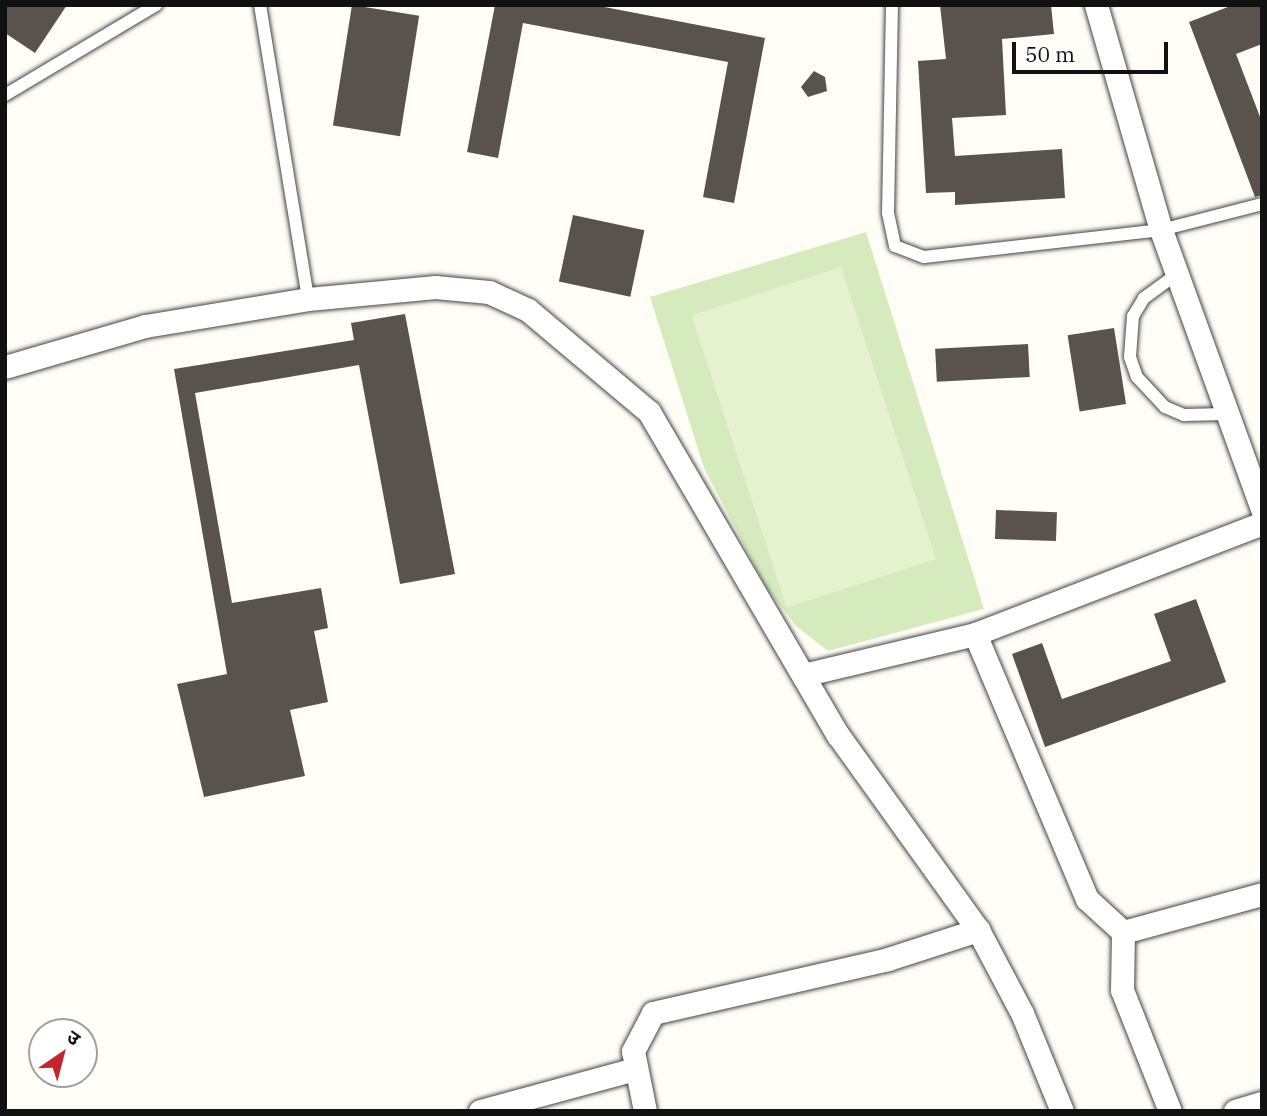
<!DOCTYPE html>
<html>
<head>
<meta charset="utf-8">
<style>
	body { margin:0 }
	#map { position:relative; width:1267px; height:1116px; overflow:hidden; background:#fffdf5; font-family:"IBM Plex Serif","Noto Sans Devanagari",serif }
	div>[style] { position:absolute }
	.green>* { inset:0; background:#d5ebbd }
	.pitch>* { inset:0; background:#e6f2cf; transform-origin:0 0 }
	.building>* { inset:0; background:#5a524d; transform-origin:0 0 }
	.roads { filter:drop-shadow(0 0 2px #444) drop-shadow(0 0 2px #444) }
	.lane>* { height:12px; margin:-6px; padding:0 6px; transform-origin:6px; border-radius:6px; background:#fff }
	.street>* { height:23px; margin:-11.5px; padding:0 11.5px; transform-origin:11.5px; border-radius:11.5px; background:#fff }
	span { translate:-50% -50%; white-space:nowrap; text-align:center; line-height:1.15; -webkit-text-stroke:7px #fff; paint-order:stroke }
	.frame { position:absolute; inset:0; border:7px solid #111; pointer-events:none }
	.north { position:absolute; left:28px; top:1018px; width:70px; height:70px; box-sizing:border-box; background:#fff; border:2px solid #a0a0a0; border-radius:50%; rotate:35deg; font-size:19px; font-weight:700; line-height:28px; text-align:center; color:#111 }
	.north::after { content:''; display:block; margin:auto; width:24px; height:32px; background:#c4262e; clip-path:polygon(50% 0,100% 100%,50% 72%,0 100%) }
	.scale { position:absolute; left:1012px; top:42px; width:156px; height:32px; box-sizing:border-box; border:4px solid #111; border-top:0; padding-left:9px; font-size:21px; line-height:24px; white-space:nowrap; color:#111; -webkit-text-stroke:5px #fff; paint-order:stroke }
</style>
</head>
<body>
<div id="map">
	<div class="green">
		<div style="clip-path:polygon(866px 232px,984px 609px,828px 651px,796px 626px,766px 587px,704px 468px,650px 297px)"></div>
	</div>
	<div class="pitch">
		<div style="left:841px;top:267px;width:307px;height:157px;rotate:72deg"></div>
	</div>
	<div class="building">
		<div style="clip-path:polygon(5px 5px,67px 5px,35px 53px,5px 33px)"></div>
		<div style="left:352px;top:5px;width:68px;height:122px;rotate:9deg"></div>
		<div style="clip-path:polygon(495px 5px,594px 5px,765px 38px,734px 203px,703px 197px,728px 62px,523px 23px,498px 158px,467px 152px)"></div>
		<div style="clip-path:polygon(940px 5px,1051px 5px,1054px 34px,1002px 39px,1006px 115px,952px 118px,955px 156px,1062px 149px,1065px 198px,955px 205px,955px 192px,926px 193px,918px 61px,946px 59px)"></div>
		<div style="clip-path:polygon(1233px 5px,1262px 5px,1262px 44px,1236px 54px,1262px 122px,1262px 195px,1255px 197px,1189px 22px)"></div>
		<div style="clip-path:polygon(814px 71px,825px 77px,827px 91px,808px 97px,801px 87px)"></div>
		<div style="left:573px;top:215px;width:73px;height:68px;rotate:12deg"></div>
		<div style="clip-path:polygon(405px 314px,455px 574px,400px 584px,359px 365px,195px 393px,232px 603px,321px 588px,328px 628px,314px 631px,328px 702px,290px 710px,305px 776px,204px 797px,177px 684px,227px 674px,174px 369px,354px 340px,351px 323px)"></div>
		<div style="left:1114px;top:328px;width:77px;height:47px;rotate:81deg"></div>
		<div style="left:1028px;top:344px;width:33px;height:93px;rotate:87deg"></div>
		<div style="left:996px;top:510px;width:61px;height:29px;rotate:2deg"></div>
		<div style="clip-path:polygon(1196px 599px,1226px 682px,1045px 747px,1012px 654px,1042px 643px,1062px 699px,1171px 661px,1154px 614px)"></div>
	</div>
	<div class="roads">
		<div class="lane">
			<div style="left:260px;top:5px;width:298px;rotate:80.7deg"></div>
			<div style="left:892px;top:5px;width:208px;rotate:91.1deg"></div>
			<div style="left:888px;top:213px;width:34px;rotate:78deg"></div>
			<div style="left:895px;top:246px;width:31px;rotate:21deg"></div>
			<div style="left:924px;top:257px;width:239px;rotate:-6.5deg"></div>
			<div style="left:1161px;top:230px;width:104px;rotate:-14.4deg"></div>
			<div style="left:5px;top:95px;width:176px;rotate:-30.8deg"></div>
			<div style="left:1177px;top:274px;width:41px;rotate:144deg"></div>
			<div style="left:1144px;top:298px;width:21px;rotate:121deg"></div>
			<div style="left:1133px;top:316px;width:41px;rotate:94.2deg"></div>
			<div style="left:1130px;top:357px;width:21px;rotate:71deg"></div>
			<div style="left:1137px;top:377px;width:41px;rotate:47deg"></div>
			<div style="left:1165px;top:407px;width:21px;rotate:23deg"></div>
			<div style="left:1184px;top:415px;width:42px;rotate:-1.4deg"></div>
		</div>
		<div class="street">
			<div style="left:1096px;top:5px;width:234px;rotate:73.9deg"></div>
			<div style="left:1161px;top:230px;width:297px;rotate:70.1deg"></div>
			<div style="left:5px;top:367px;width:146px;rotate:-16.3deg"></div>
			<div style="left:145px;top:326px;width:165px;rotate:-9.4deg"></div>
			<div style="left:308px;top:299px;width:128px;rotate:-5.4deg"></div>
			<div style="left:435px;top:287px;width:54px;rotate:5.3deg"></div>
			<div style="left:489px;top:292px;width:43px;rotate:24.8deg"></div>
			<div style="left:528px;top:310px;width:158px;rotate:40.1deg"></div>
			<div style="left:649px;top:412px;width:374px;rotate:59.7deg"></div>
			<div style="left:838px;top:735px;width:240px;rotate:54.3deg"></div>
			<div style="left:978px;top:930px;width:94px;rotate:62.1deg"></div>
			<div style="left:1022px;top:1013px;width:106px;rotate:67.8deg"></div>
			<div style="left:975px;top:634px;width:288px;rotate:67.1deg"></div>
			<div style="left:1087px;top:899px;width:49px;rotate:42.5deg"></div>
			<div style="left:1123px;top:932px;width:58px;rotate:91deg"></div>
			<div style="left:1122px;top:990px;width:130px;rotate:68.4deg"></div>
			<div style="left:803px;top:675px;width:177px;rotate:-13.4deg"></div>
			<div style="left:975px;top:634px;width:308px;rotate:-21.1deg"></div>
			<div style="left:1123px;top:932px;width:144px;rotate:-15.3deg"></div>
			<div style="left:480px;top:1111px;width:161px;rotate:-15.2deg"></div>
			<div style="left:645px;top:1111px;width:61px;rotate:-101.3deg"></div>
			<div style="left:633px;top:1051px;width:43px;rotate:-62.2deg"></div>
			<div style="left:653px;top:1013px;width:241px;rotate:-12.9deg"></div>
			<div style="left:888px;top:959px;width:95px;rotate:-17.9deg"></div>
			<div style="left:1235px;top:1111px;width:28px;rotate:-17deg"></div>
		</div>
	</div>
	<div class="frame"></div>
	<div class="north">उ</div>
	<div class="scale">50 m</div>
</div>
</body>
</html>
